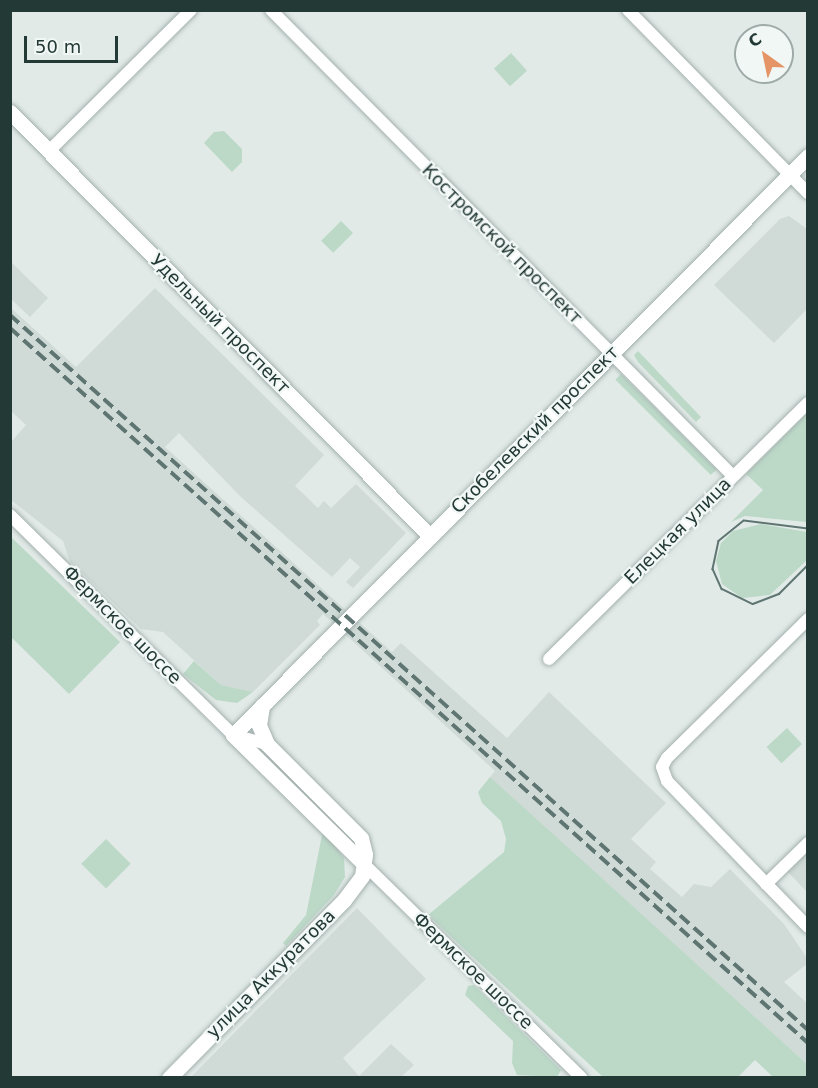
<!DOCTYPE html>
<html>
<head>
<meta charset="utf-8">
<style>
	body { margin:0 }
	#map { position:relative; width:818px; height:1088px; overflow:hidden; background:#e1eae7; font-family:"DejaVu Sans",sans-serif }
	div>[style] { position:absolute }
	.built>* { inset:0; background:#d0dad6 }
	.green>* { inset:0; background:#bcd9c8; transform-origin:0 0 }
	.roads { filter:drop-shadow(0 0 2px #a4b1ae) drop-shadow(0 0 2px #a4b1ae) }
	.minor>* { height:12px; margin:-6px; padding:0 6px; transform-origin:6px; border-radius:6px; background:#fff }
	.tertiary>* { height:15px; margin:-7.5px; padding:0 7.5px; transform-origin:7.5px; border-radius:7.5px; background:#fff }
	.tram>* { height:1.5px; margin:-0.75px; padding:0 0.75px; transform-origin:0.75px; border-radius:0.75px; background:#5e7571 }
	.rail>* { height:4px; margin-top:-2px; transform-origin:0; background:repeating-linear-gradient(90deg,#5e7571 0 12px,transparent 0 18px) }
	span { translate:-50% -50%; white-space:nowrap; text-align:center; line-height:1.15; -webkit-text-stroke:4.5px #f1f7f5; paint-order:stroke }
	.street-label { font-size:18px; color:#233936 }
	.frame { position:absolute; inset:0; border:12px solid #233936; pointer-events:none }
	.north { position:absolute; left:734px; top:24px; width:60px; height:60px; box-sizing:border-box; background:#f1f7f5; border:2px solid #9faba9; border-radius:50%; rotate:327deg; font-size:16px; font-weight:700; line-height:24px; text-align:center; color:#233936 }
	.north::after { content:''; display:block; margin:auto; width:21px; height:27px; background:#e49465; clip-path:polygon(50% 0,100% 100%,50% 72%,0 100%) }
	.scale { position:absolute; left:24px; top:36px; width:94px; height:27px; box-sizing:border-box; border:3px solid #233936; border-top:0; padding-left:8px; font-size:18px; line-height:21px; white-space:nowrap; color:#233936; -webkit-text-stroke:4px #f1f7f5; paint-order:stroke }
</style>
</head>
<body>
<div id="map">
	<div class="built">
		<div style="clip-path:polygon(789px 216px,807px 229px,807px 309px,774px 343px,714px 285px,780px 219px)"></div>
		<div style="clip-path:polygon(10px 261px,48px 298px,30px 317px,11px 299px)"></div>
		<div style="clip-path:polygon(155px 288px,324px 455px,295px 486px,318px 508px,324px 501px,331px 508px,356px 484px,406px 533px,353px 588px,346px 582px,360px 567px,350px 558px,332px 577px,241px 497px,179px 433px,165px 447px,392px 652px,401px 643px,507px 738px,549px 692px,666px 803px,631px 839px,656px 862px,650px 869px,682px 897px,694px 884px,711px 887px,730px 869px,784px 924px,807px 958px,807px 964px,784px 982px,807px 1003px,807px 1064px,511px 797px,490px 777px,495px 771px,323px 614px,317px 621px,320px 625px,253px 692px,221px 685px,163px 632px,141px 629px,70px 562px,63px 541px,11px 500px,11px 442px,26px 425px,11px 411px,11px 308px,76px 367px)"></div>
		<div style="clip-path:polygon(807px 852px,807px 892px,788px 872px)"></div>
		<div style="clip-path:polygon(357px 908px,426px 979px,343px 1058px,359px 1076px,391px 1044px,414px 1065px,401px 1077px,191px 1077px)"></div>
	</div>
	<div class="green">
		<div style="left:511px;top:53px;width:24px;height:23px;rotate:48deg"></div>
		<div style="clip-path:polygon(224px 131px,242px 149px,242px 162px,232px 172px,204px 143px,214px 132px)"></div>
		<div style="left:341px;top:221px;width:17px;height:28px;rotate:45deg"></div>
		<div style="clip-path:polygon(638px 351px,701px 417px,696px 422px,638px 362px,634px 355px)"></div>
		<div style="left:621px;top:374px;width:135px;height:8px;rotate:45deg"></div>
		<div style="clip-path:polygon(807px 413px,807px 522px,745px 516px,731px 522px,763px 490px,746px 474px)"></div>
		<div style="clip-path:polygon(761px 524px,807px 532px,807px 560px,770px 595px,742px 598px,722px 584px,716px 561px,721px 543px,733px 531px)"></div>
		<div style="clip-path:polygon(10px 536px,120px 642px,69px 694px,11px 637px)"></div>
		<div style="clip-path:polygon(194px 661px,221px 685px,253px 692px,237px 703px,216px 700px,183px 674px)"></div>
		<div style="left:787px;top:728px;width:22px;height:28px;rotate:47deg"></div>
		<div style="clip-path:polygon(490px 777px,807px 1064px,807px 1077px,773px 1077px,755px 1060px,738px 1077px,603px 1077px,461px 946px,428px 915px,504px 852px,506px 839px,501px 821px,482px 803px,478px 792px)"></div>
		<div style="clip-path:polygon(323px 830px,344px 858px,345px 877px,334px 895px,286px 946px,283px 943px,306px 915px)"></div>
		<div style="left:106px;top:839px;width:35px;height:35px;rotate:45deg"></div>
		<div style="clip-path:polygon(474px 985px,561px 1070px,557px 1077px,517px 1075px,512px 1063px,513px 1041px,465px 995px,468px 986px)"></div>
	</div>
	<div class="roads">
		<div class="minor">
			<div style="left:271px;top:10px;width:656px;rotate:45.25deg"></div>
			<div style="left:628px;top:10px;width:257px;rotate:45.5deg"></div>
			<div style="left:49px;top:151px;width:200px;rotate:-44.8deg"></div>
			<div style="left:10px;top:515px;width:313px;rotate:44.6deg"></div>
			<div style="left:233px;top:735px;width:35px;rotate:15deg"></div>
			<div style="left:808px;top:619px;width:198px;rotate:135.4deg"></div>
			<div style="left:667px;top:758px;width:10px;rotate:119deg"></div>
			<div style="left:662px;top:767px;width:15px;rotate:70deg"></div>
			<div style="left:667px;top:781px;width:203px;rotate:46deg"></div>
			<div style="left:549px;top:659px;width:364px;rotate:-44.7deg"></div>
			<div style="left:364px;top:864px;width:305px;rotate:44.5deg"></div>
			<div style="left:766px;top:884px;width:59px;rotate:-44.3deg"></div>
		</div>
		<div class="tertiary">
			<div style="left:10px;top:112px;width:595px;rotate:45.27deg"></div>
			<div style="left:364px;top:864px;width:184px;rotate:-135.4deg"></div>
			<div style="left:233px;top:735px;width:816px;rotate:-45.2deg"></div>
			<div style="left:169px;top:1078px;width:250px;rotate:-45.5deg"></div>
			<div style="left:344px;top:900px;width:30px;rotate:-53deg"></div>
			<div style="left:362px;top:876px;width:22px;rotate:-82deg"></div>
			<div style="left:365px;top:854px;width:16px;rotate:-104deg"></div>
			<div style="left:361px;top:838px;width:133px;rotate:-135deg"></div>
			<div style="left:267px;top:744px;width:21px;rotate:-113deg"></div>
			<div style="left:259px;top:725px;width:20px;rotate:-81deg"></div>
		</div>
	</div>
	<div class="tram">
		<div style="left:808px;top:529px;width:64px;rotate:-172.9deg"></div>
		<div style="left:744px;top:521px;width:32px;rotate:141deg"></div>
		<div style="left:719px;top:541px;width:29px;rotate:102deg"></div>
		<div style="left:713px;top:569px;width:22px;rotate:66deg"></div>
		<div style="left:722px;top:589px;width:34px;rotate:26deg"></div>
		<div style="left:753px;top:604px;width:28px;rotate:-21deg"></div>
		<div style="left:779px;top:594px;width:41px;rotate:-45deg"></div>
	</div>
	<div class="rail">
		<div style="left:10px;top:315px;width:1071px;rotate:41.86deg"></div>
		<div style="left:10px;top:328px;width:1071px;rotate:41.86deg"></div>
	</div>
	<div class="street-label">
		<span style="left:502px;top:244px;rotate:45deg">Костромской проспект</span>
		<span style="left:220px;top:324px;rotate:45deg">Удельный проспект</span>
		<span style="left:535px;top:430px;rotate:-45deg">Скобелевский проспект</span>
		<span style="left:678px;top:531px;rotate:-45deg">Елецкая улица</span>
		<span style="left:122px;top:625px;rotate:45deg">Фермское шоссе</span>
		<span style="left:473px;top:971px;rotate:44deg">Фермское шоссе</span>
		<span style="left:271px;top:974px;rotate:-45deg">улица Аккуратова</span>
	</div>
	<div class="frame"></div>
	<div class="north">С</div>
	<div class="scale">50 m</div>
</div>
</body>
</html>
